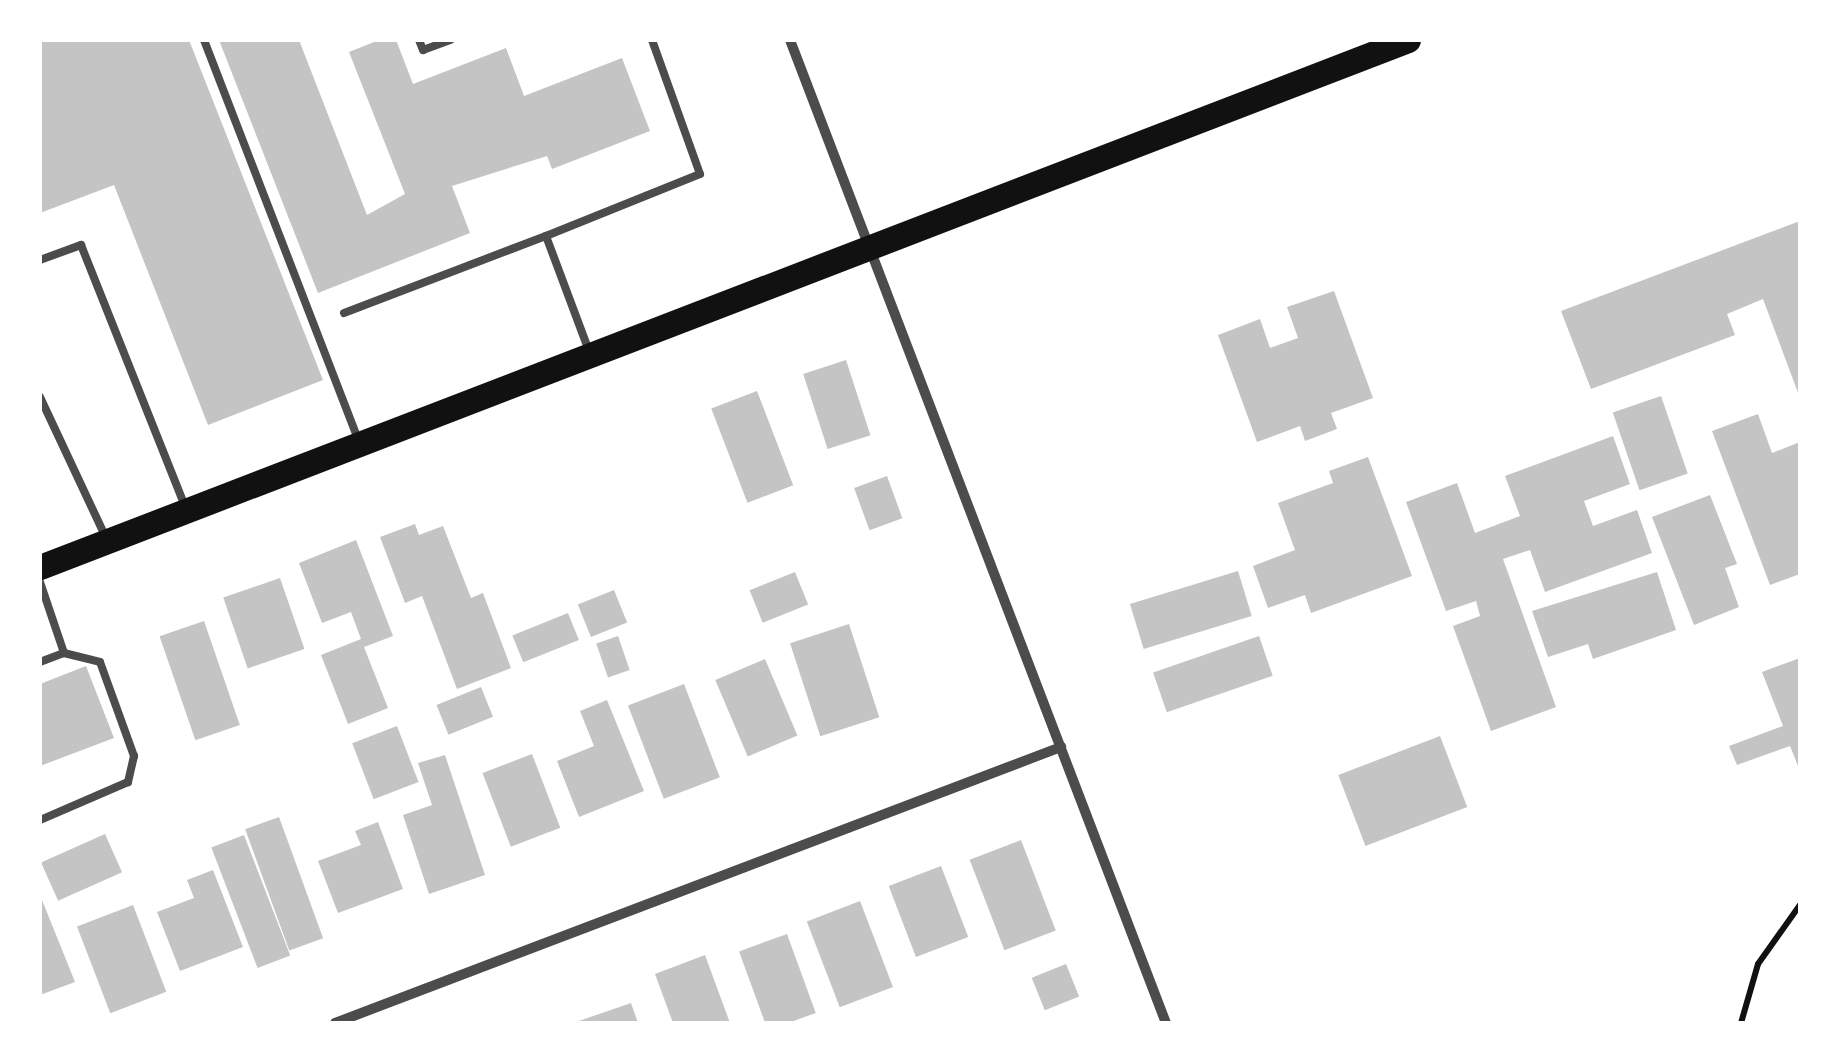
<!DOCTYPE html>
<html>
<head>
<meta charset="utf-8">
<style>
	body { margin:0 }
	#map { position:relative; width:1840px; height:1063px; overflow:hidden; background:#fff; font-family:"Public Sans",sans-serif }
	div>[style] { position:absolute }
	.building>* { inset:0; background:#c4c4c4; transform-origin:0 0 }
	.path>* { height:6px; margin:-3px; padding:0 3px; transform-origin:3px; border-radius:3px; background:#111 }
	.service>* { height:8px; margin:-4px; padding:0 4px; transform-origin:4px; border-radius:4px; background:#4c4c4c }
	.minor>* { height:10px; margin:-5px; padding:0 5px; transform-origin:5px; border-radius:5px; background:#4c4c4c }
	.primary>* { height:25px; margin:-12.5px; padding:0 12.5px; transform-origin:12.5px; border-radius:12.5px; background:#111 }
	span { translate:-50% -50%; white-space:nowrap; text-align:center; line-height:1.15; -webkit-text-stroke:9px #fff; paint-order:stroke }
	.frame { position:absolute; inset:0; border:42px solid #fff; pointer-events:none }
</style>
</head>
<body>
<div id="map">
	<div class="building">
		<div style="clip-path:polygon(40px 40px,189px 40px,323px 380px,208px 425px,114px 185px,40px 213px)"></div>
		<div style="clip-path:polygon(219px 40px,299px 40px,367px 215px,405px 194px,349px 52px,379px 40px,396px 40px,413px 84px,506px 48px,524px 96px,622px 58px,650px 131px,552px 169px,547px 156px,452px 186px,470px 233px,318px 293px)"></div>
		<div style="clip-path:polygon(1800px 221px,1800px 398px,1763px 299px,1727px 314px,1735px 335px,1591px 389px,1561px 311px)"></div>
		<div style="clip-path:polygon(1334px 291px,1373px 398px,1331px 413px,1337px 429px,1305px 441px,1300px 426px,1257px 442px,1218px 335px,1260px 319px,1270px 348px,1298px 338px,1287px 307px)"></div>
		<div style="left:846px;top:360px;width:79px;height:45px;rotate:72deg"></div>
		<div style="left:757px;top:391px;width:101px;height:49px;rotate:69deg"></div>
		<div style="left:1661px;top:396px;width:82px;height:51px;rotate:71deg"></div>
		<div style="clip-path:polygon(1758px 414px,1772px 453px,1800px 442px,1800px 574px,1770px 585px,1712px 431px)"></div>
		<div style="clip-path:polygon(1613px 436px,1630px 484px,1584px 501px,1593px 526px,1637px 510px,1652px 553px,1545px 592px,1530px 550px,1503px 559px,1556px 707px,1491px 731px,1453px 626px,1480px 616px,1476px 601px,1446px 611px,1406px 502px,1457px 483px,1475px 533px,1520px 516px,1505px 476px)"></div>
		<div style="clip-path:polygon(1368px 457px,1412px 576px,1311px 613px,1305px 595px,1268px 608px,1253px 566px,1295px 550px,1278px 503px,1333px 483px,1329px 471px)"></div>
		<div style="left:887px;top:476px;width:45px;height:35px;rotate:70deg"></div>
		<div style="clip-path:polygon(1710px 495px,1737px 564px,1725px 568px,1739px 607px,1694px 625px,1652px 517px)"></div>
		<div style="clip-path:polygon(415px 524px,419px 535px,443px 526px,471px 598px,483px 593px,511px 668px,457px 689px,422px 596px,405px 603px,380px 537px)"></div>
		<div style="clip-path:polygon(356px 540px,393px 636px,364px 647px,388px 708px,348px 724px,321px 655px,361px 639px,351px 612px,322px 623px,299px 563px)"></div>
		<div style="left:1238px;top:571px;width:47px;height:113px;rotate:73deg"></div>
		<div style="left:795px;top:572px;width:35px;height:49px;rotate:68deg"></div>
		<div style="clip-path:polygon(1657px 572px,1676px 630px,1593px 659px,1588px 644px,1548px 657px,1532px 611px)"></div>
		<div style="left:280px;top:578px;width:75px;height:60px;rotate:71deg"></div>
		<div style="left:614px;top:590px;width:35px;height:39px;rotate:68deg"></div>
		<div style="left:568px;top:613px;width:29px;height:60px;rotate:68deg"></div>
		<div style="left:204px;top:621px;width:110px;height:47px;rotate:71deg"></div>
		<div style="left:849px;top:624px;width:98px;height:62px;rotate:72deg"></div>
		<div style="left:618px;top:636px;width:36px;height:23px;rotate:71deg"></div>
		<div style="left:1259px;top:636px;width:42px;height:112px;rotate:71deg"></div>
		<div style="clip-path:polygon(1800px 658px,1800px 771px,1790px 746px,1737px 765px,1729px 746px,1783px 726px,1762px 672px)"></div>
		<div style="left:765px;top:659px;width:83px;height:54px;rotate:67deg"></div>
		<div style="clip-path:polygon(86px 666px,114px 738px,40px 766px,40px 684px)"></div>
		<div style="left:684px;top:684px;width:100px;height:60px;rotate:69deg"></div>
		<div style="left:481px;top:687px;width:32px;height:48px;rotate:68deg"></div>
		<div style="clip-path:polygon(607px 700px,644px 791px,579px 817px,557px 761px,594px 746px,580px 711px)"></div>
		<div style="left:397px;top:726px;width:60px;height:48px;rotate:69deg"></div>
		<div style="left:1440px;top:736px;width:76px;height:109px;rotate:69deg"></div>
		<div style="left:532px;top:754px;width:79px;height:53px;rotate:69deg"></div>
		<div style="clip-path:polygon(445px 755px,485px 875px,429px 894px,403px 815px,432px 805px,418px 763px)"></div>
		<div style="left:279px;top:817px;width:129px;height:36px;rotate:70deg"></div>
		<div style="clip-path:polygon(378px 822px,403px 889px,338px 913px,318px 861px,361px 845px,355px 831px)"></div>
		<div style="left:105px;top:834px;width:42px;height:70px;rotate:66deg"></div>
		<div style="left:244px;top:835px;width:129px;height:35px;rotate:69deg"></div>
		<div style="left:1021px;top:840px;width:97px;height:55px;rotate:69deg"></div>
		<div style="left:941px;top:866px;width:76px;height:56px;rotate:69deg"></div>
		<div style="clip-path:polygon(213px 870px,243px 947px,180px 971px,157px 912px,194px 898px,187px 880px)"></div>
		<div style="clip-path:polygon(40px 895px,75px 982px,40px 995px)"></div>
		<div style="left:860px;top:901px;width:92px;height:57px;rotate:69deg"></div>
		<div style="left:133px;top:905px;width:93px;height:60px;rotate:69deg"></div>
		<div style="left:787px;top:934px;width:84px;height:51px;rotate:70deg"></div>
		<div style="clip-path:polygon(705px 955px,730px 1023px,673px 1023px,655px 974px)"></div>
		<div style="left:1066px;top:964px;width:35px;height:37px;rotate:68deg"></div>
		<div style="clip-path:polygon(631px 1003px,638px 1023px,576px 1023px,576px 1022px)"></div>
	</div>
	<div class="path">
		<div style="left:1741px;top:1023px;width:61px;rotate:-73.9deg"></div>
		<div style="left:1758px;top:964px;width:72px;rotate:-54.6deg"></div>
	</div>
	<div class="service">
		<div style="left:204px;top:40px;width:431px;rotate:68.9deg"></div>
		<div style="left:419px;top:40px;width:11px;rotate:68deg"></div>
		<div style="left:423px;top:50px;width:29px;rotate:-20deg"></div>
		<div style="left:40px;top:260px;width:44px;rotate:-20.1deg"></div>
		<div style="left:81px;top:245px;width:282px;rotate:68.3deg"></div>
		<div style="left:344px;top:313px;width:216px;rotate:-20.9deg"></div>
		<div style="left:589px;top:351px;width:123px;rotate:-110.5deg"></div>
		<div style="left:546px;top:236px;width:166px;rotate:-21.9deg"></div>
		<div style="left:700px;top:174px;width:142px;rotate:-109.7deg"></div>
		<div style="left:40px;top:397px;width:156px;rotate:64.9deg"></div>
		<div style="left:40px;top:582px;width:75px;rotate:71.3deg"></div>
		<div style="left:40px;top:662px;width:26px;rotate:-21deg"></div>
		<div style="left:64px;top:653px;width:37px;rotate:14deg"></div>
		<div style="left:100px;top:662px;width:100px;rotate:70.1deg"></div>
		<div style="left:134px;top:756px;width:27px;rotate:103deg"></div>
		<div style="left:128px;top:782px;width:96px;rotate:156.6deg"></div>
	</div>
	<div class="minor">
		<div style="left:790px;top:40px;width:1052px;rotate:69.07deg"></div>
		<div style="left:335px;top:1023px;width:777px;rotate:-20.82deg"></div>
	</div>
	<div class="primary">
		<div style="left:40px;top:567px;width:1466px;rotate:-21.07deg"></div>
	</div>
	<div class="frame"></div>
</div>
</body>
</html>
